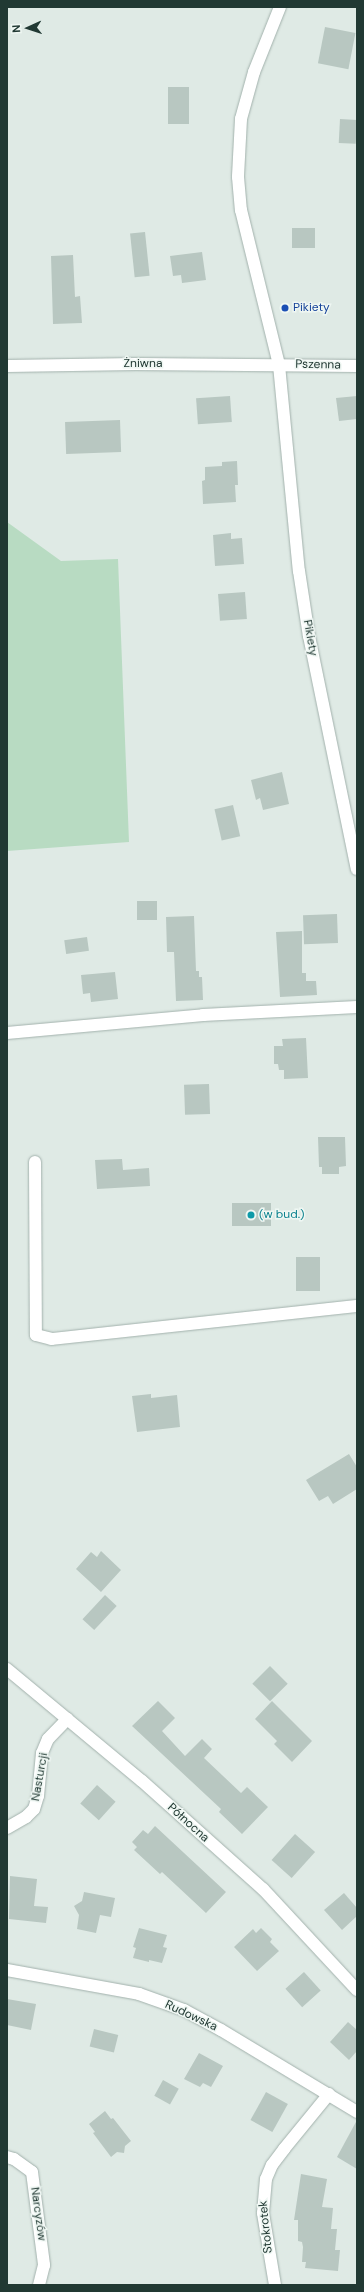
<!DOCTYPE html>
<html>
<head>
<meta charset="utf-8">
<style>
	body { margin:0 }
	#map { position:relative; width:364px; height:2292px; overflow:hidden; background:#dfeae5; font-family:"DM Sans",sans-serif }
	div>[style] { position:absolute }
	.green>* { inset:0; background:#b8dbc2 }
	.building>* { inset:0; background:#b8c7c1; transform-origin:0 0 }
	.roads { filter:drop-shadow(0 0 1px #a2b1ac) drop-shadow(0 0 1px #a2b1ac) }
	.minor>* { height:12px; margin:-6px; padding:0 6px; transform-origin:6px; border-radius:6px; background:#fff }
	.dots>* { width:11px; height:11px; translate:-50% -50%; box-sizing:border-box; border:2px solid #eff7f3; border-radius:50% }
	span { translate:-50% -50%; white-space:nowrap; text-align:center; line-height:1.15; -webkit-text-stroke:3px #eff7f3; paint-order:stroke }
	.transit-label { font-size:12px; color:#164399 }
	.left { translate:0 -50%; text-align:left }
	.street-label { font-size:12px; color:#213933 }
	.culture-label { font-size:12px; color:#0d838f }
	.frame { position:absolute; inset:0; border:8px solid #213933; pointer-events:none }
	.north { position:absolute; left:8px; top:8px; width:40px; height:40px; -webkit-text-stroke:3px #eff7f3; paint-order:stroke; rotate:267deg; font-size:11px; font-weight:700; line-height:16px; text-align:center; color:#213933 }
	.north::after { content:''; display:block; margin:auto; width:14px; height:18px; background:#213933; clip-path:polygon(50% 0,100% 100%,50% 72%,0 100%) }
</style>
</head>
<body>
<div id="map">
	<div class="green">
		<div style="clip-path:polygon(7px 522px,61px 561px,118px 559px,129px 842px,7px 851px)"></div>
	</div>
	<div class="building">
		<div style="left:325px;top:27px;width:31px;height:37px;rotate:11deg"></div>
		<div style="left:168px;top:87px;width:21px;height:37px"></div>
		<div style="left:340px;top:119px;width:17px;height:24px;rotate:3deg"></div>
		<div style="left:315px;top:228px;width:20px;height:23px;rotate:90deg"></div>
		<div style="left:145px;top:232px;width:44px;height:15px;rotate:84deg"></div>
		<div style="clip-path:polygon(202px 252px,206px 280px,182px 283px,181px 275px,173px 276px,170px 256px)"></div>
		<div style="clip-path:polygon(73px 255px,75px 297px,80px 296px,82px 323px,53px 324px,51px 256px)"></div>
		<div style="left:230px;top:396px;width:26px;height:34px;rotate:86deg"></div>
		<div style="clip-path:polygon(357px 396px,357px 419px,339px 421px,336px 398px)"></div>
		<div style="left:120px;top:420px;width:32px;height:55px;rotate:88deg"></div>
		<div style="clip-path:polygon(237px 461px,238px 485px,235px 485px,236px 502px,203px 504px,202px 481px,205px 480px,205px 467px,222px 466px,222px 462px)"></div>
		<div style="clip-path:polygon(231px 533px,231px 539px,242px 538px,244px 564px,215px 566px,213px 535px)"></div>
		<div style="left:245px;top:592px;width:27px;height:27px;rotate:86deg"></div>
		<div style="clip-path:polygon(282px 772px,289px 804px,263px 810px,260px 798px,256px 800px,251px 780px)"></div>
		<div style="left:233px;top:805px;width:32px;height:19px;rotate:77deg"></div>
		<div style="left:137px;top:901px;width:20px;height:19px"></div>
		<div style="left:337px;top:914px;width:29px;height:34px;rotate:88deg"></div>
		<div style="clip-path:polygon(194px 916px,196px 971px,199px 971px,199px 977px,202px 977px,203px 1000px,176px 1001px,174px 952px,167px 952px,166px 917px)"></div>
		<div style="clip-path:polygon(302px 931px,302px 973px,306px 973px,306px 981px,316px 981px,317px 995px,280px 997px,276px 932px)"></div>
		<div style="left:87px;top:937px;width:14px;height:23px;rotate:82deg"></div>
		<div style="clip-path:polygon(115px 972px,118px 999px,91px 1002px,90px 993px,83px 994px,81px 975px)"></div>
		<div style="clip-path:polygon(306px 1038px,308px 1078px,284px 1079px,284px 1070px,279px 1070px,278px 1064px,274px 1064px,274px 1046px,283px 1046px,282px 1039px)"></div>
		<div style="left:209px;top:1084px;width:30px;height:25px;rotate:88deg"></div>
		<div style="clip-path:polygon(318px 1137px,345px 1137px,346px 1166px,339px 1167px,339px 1174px,322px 1174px,322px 1167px,319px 1167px)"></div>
		<div style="clip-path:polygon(122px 1159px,123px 1170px,149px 1168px,150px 1186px,97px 1189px,95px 1160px)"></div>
		<div style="left:232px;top:1203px;width:39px;height:23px"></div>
		<div style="left:296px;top:1257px;width:24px;height:34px"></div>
		<div style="clip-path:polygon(151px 1394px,151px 1398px,177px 1395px,180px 1427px,137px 1432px,132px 1396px)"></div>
		<div style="clip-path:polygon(349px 1454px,357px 1467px,357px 1489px,333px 1504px,328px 1496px,319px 1501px,306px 1480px)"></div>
		<div style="clip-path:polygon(101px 1551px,121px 1570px,101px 1592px,76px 1569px,91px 1552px,97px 1557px)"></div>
		<div style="left:105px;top:1595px;width:16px;height:33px;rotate:43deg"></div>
		<div style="left:270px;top:1666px;width:25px;height:25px;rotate:45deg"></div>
		<div style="clip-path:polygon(158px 1701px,175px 1718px,162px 1731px,185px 1756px,202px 1739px,212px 1749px,204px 1758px,241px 1793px,247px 1787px,268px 1807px,242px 1834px,219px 1812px,221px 1809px,132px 1726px)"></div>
		<div style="clip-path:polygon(272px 1701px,312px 1741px,292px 1762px,274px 1744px,277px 1741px,255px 1719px)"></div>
		<div style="left:97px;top:1785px;width:25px;height:25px;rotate:42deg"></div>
		<div style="clip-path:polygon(155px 1826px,226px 1892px,206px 1913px,162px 1872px,160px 1874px,134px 1850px,137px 1847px,132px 1842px,143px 1830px,148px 1834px)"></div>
		<div style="left:295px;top:1834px;width:27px;height:35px;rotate:42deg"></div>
		<div style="clip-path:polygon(10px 1876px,37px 1879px,34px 1906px,48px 1907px,46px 1923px,9px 1919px)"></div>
		<div style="clip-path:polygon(84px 1892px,115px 1898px,111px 1917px,100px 1915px,96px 1933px,77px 1929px,79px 1915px,74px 1906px,82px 1901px)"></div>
		<div style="clip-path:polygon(344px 1893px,357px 1908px,357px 1916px,342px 1930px,324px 1910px)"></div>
		<div style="clip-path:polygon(139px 1928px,167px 1935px,163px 1947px,167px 1948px,162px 1963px,149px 1960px,149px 1962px,133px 1958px,136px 1948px,133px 1947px)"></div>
		<div style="clip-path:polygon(261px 1928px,272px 1939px,270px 1942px,279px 1951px,257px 1971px,234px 1947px,253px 1929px,256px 1933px)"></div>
		<div style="left:304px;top:1972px;width:25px;height:25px;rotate:48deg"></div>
		<div style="clip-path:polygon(7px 1999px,36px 2004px,31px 2030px,7px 2025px)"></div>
		<div style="clip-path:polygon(348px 2022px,357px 2030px,357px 2051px,349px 2060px,330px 2042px)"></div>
		<div style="left:94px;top:2029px;width:25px;height:18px;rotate:14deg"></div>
		<div style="clip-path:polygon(199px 2053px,223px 2066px,211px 2087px,203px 2083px,200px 2087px,184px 2079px)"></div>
		<div style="left:163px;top:2080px;width:18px;height:18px;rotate:29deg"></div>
		<div style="left:266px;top:2092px;width:25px;height:32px;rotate:29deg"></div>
		<div style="clip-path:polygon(105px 2111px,111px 2119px,113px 2118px,131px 2141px,125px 2146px,124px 2153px,117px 2152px,111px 2157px,93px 2133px,95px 2132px,89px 2124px)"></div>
		<div style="clip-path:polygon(357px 2120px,357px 2169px,337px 2157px)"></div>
		<div style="clip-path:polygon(301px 2174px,327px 2179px,322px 2207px,333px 2208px,331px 2229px,337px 2229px,335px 2250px,340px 2250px,338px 2271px,305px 2268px,306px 2262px,302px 2262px,303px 2247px,302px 2242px,298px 2241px,298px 2220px,294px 2220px)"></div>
	</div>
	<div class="roads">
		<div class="minor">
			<div style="left:280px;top:7px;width:70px;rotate:111.8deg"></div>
			<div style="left:254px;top:72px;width:49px;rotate:105.5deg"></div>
			<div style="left:241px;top:119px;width:58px;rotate:93deg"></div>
			<div style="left:238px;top:177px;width:33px;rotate:85deg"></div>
			<div style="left:241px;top:210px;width:160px;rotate:76.2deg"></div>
			<div style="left:279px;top:365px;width:207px;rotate:84.5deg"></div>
			<div style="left:299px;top:571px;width:66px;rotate:81.3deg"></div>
			<div style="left:309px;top:636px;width:238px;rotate:78.4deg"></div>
			<div style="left:7px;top:366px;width:129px;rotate:-0.9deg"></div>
			<div style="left:136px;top:364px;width:221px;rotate:0.5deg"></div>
			<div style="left:7px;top:1033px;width:197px;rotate:-5.2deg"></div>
			<div style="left:203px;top:1015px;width:154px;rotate:-3deg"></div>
			<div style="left:35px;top:1162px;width:173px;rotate:89.7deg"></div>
			<div style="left:36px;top:1335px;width:16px;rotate:14deg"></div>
			<div style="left:52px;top:1339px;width:307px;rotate:-6.2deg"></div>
			<div style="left:7px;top:1669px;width:175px;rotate:39.7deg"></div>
			<div style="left:142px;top:1781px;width:162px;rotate:41.8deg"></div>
			<div style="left:263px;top:1889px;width:138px;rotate:47.1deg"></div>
			<div style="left:7px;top:1828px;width:22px;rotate:-30deg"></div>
			<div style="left:26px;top:1817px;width:11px;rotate:-45deg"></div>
			<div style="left:34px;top:1809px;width:14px;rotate:-73deg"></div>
			<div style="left:38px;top:1796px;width:43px;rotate:-84.7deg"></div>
			<div style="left:42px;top:1753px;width:15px;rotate:-67deg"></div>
			<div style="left:48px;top:1739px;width:28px;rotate:-46deg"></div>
			<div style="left:7px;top:1970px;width:134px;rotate:10.3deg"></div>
			<div style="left:139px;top:1994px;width:48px;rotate:19.6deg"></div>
			<div style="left:184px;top:2010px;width:42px;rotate:28.4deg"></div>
			<div style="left:221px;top:2030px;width:159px;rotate:31.1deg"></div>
			<div style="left:7px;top:2157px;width:7px;rotate:16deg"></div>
			<div style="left:14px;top:2159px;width:22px;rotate:36deg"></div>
			<div style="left:32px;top:2172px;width:94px;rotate:82.6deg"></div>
			<div style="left:44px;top:2265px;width:21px;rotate:104deg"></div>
			<div style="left:275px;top:2285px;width:73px;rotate:-99.5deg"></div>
			<div style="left:263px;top:2213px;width:34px;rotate:-85deg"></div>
			<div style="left:266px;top:2179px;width:15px;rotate:-67deg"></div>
			<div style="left:272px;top:2165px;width:20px;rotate:-53deg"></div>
			<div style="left:284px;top:2149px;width:71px;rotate:-50.7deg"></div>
		</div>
	</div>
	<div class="dots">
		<div style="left:285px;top:308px;background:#1a4fb4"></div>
		<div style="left:251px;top:1215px;background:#0f9aa8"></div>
	</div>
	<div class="transit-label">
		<span class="left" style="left:293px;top:308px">Pikiety</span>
	</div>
	<div class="street-label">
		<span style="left:143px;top:364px">Żniwna</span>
		<span style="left:318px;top:365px;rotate:1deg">Pszenna</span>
		<span style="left:310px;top:638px;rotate:80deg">Pikiety</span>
		<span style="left:40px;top:1777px;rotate:-80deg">Nasturcji</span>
		<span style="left:188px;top:1823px;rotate:42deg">Północna</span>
		<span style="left:191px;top:2016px;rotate:25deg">Rudowska</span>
		<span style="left:38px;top:2214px;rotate:82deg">Narcyzów</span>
		<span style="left:266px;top:2227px;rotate:-96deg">Stokrotek</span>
	</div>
	<div class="culture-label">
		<span class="left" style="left:259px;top:1215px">(w bud.)</span>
	</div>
	<div class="frame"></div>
	<div class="north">N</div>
</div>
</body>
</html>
